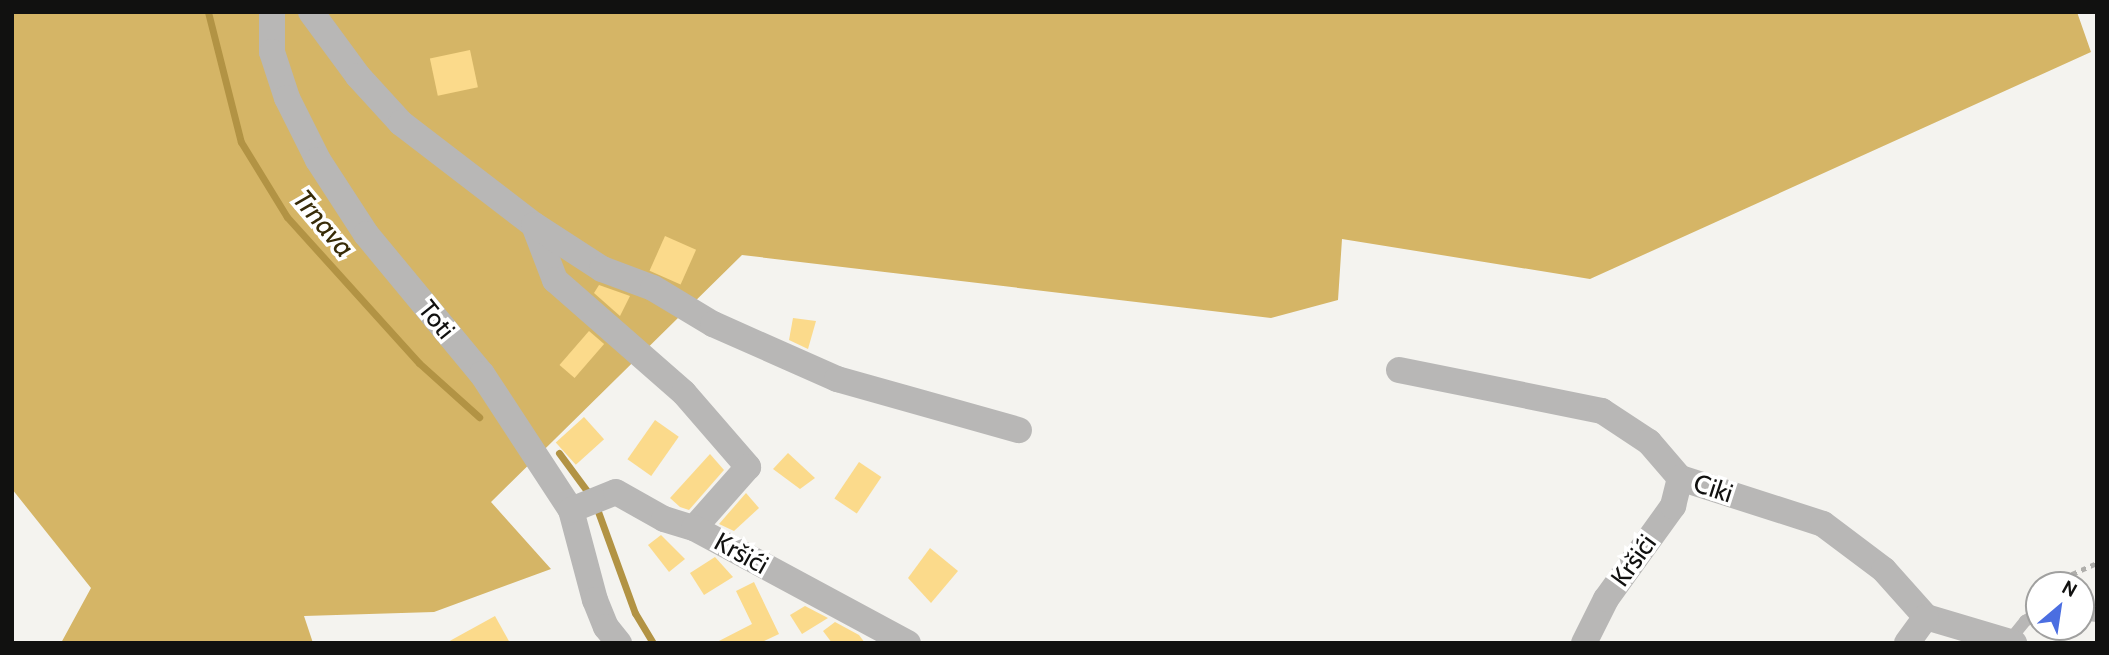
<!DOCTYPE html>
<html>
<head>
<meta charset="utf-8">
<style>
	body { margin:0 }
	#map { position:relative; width:2109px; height:655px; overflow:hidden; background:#f4f3ef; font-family:Cabin,sans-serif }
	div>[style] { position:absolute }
	.forest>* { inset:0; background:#d5b566 }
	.stream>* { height:7px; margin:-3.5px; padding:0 3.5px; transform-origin:3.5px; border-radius:3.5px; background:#b29344 }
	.building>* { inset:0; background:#fbda8b; transform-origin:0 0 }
	.path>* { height:4.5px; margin-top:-2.25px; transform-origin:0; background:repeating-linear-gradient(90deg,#afaeab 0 5px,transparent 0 10px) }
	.service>* { height:12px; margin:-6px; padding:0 6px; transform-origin:6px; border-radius:6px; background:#b8b7b6 }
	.minor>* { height:26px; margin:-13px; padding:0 13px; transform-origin:13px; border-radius:13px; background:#b8b7b6 }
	span { translate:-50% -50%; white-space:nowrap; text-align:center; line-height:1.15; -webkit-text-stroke:7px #fff; paint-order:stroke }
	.street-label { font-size:26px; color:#111110 }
	.water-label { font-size:28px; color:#382b07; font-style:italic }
	.frame { position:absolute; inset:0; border:14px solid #111110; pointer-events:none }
	.north { position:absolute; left:2025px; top:571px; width:70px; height:70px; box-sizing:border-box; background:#fff; border:2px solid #a0a09f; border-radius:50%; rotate:29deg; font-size:19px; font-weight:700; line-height:28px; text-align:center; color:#111110 }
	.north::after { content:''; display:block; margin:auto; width:24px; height:32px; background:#4b6ee1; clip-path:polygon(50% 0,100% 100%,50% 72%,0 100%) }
</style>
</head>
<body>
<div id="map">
	<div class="forest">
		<div style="clip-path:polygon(12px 12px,2077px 12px,2091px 52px,1590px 279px,1342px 239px,1338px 300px,1271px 318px,742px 255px,491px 502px,551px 569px,434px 612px,304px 616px,313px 643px,61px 643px,91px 588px,12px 489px)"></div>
	</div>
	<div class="stream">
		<div style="left:208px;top:12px;width:134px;rotate:75.8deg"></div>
		<div style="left:241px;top:142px;width:88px;rotate:58.5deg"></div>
		<div style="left:287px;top:217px;width:197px;rotate:47.9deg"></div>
		<div style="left:419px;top:363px;width:81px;rotate:42deg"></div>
		<div style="left:559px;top:453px;width:52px;rotate:53.6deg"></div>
		<div style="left:596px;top:506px;width:114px;rotate:70deg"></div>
		<div style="left:635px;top:613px;width:35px;rotate:59deg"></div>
	</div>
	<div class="building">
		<div style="left:470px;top:50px;width:38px;height:41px;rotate:78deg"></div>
		<div style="left:665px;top:236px;width:34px;height:38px;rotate:24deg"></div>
		<div style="clip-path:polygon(599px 285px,630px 296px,620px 316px,594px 293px)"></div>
		<div style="clip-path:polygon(793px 318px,816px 321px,808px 349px,789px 340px)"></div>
		<div style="left:589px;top:331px;width:20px;height:45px;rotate:41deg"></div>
		<div style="left:584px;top:417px;width:30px;height:38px;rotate:48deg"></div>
		<div style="left:655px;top:420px;width:29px;height:48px;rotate:35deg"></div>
		<div style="clip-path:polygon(788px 453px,815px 478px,800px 489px,773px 469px)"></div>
		<div style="clip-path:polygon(710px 454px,724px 470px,689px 510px,680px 507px,670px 498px)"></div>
		<div style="left:859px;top:462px;width:27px;height:44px;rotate:34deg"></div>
		<div style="clip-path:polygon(746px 493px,759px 508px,734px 531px,719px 524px)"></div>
		<div style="clip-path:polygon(661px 535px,685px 559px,669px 572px,648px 545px)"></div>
		<div style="clip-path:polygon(930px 548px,958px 571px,931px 603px,908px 578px)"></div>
		<div style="clip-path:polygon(715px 557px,733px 577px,704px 595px,690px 573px)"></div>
		<div style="clip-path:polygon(754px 582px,779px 634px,760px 643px,715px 643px,752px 624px,736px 591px)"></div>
		<div style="clip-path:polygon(805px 606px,828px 618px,802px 634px,790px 615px)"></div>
		<div style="clip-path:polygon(495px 616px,510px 643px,446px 643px)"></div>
		<div style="clip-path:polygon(835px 622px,859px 635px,865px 643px,832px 643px,823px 631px)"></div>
	</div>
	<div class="path">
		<div style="left:2059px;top:585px;width:8px;rotate:-60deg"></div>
		<div style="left:2063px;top:578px;width:37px;rotate:-24deg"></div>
	</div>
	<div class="service">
		<div style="left:2081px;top:614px;width:16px;rotate:7deg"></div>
		<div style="left:2009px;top:641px;width:26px;rotate:-51deg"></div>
		<div style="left:2025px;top:621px;width:16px;rotate:-30deg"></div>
	</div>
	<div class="minor">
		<div style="left:272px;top:12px;width:40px;rotate:90deg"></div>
		<div style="left:272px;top:52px;width:48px;rotate:71.9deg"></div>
		<div style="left:287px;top:98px;width:69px;rotate:63.4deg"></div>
		<div style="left:318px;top:160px;width:88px;rotate:57deg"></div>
		<div style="left:366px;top:234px;width:182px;rotate:50.4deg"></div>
		<div style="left:482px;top:374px;width:163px;rotate:56.8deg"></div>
		<div style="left:571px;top:510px;width:93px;rotate:75.1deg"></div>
		<div style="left:595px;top:600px;width:29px;rotate:68deg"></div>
		<div style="left:606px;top:627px;width:21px;rotate:51deg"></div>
		<div style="left:311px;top:12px;width:79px;rotate:53.7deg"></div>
		<div style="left:358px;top:76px;width:64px;rotate:47.5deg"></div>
		<div style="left:401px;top:123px;width:168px;rotate:37.5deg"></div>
		<div style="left:534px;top:225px;width:59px;rotate:69.1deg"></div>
		<div style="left:555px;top:280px;width:171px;rotate:41.2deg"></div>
		<div style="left:684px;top:393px;width:98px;rotate:49.1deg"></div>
		<div style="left:748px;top:467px;width:81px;rotate:131.5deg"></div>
		<div style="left:534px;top:225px;width:81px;rotate:32.9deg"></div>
		<div style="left:602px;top:269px;width:54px;rotate:20.4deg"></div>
		<div style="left:653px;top:288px;width:70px;rotate:31deg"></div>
		<div style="left:713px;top:324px;width:136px;rotate:23.9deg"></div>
		<div style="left:837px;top:379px;width:189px;rotate:15.7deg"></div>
		<div style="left:1399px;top:370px;width:207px;rotate:11.4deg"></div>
		<div style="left:1602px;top:411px;width:56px;rotate:33.4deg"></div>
		<div style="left:1649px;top:442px;width:48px;rotate:49.3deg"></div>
		<div style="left:1680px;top:478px;width:150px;rotate:17.8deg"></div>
		<div style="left:1823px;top:524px;width:76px;rotate:37deg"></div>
		<div style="left:1884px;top:570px;width:63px;rotate:48.2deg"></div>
		<div style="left:1926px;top:617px;width:92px;rotate:16.5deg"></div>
		<div style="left:571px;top:510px;width:48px;rotate:-21.8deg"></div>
		<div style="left:616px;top:492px;width:55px;rotate:29.4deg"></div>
		<div style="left:664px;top:519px;width:31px;rotate:17deg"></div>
		<div style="left:694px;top:528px;width:243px;rotate:28.3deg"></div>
		<div style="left:1584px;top:643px;width:49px;rotate:-63.4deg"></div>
		<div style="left:1606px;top:599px;width:115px;rotate:-54.2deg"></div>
		<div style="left:1673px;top:506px;width:29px;rotate:-76deg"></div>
		<div style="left:1907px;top:643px;width:32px;rotate:-54deg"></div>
	</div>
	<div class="street-label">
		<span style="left:436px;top:320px;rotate:51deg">Toti</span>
		<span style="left:1713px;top:489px;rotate:18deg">Ciki</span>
		<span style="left:741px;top:554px;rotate:29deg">Kršići</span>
		<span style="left:1634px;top:561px;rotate:-54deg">Kršići</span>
	</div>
	<div class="water-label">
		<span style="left:324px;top:223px;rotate:50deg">Trnava</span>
	</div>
	<div class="frame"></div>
	<div class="north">N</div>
</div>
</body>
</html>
